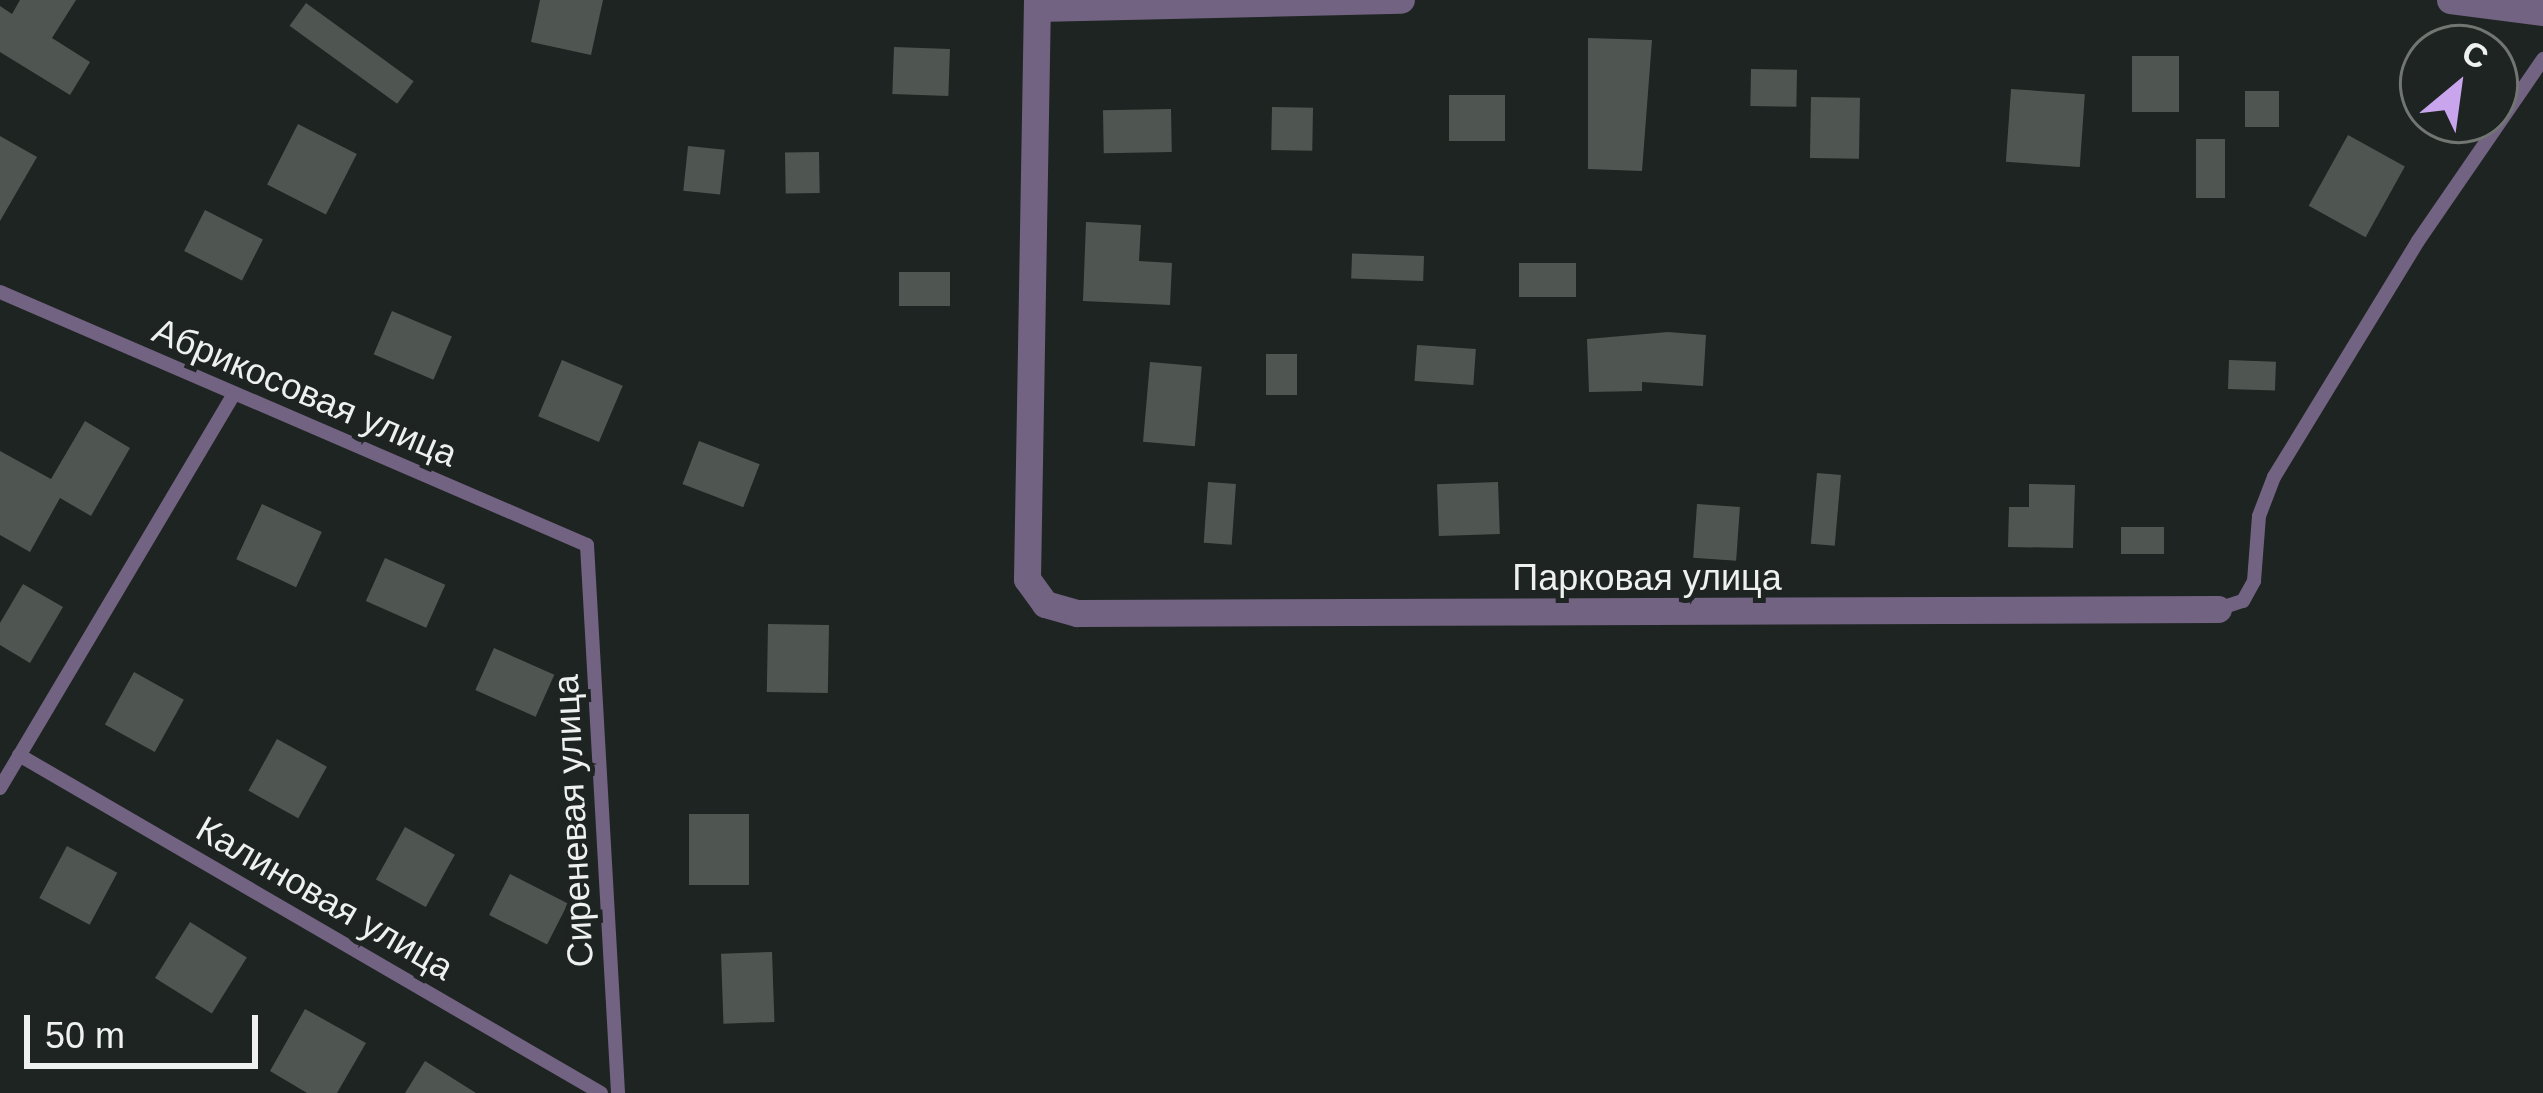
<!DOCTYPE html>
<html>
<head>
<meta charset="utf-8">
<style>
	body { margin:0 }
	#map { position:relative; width:2543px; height:1093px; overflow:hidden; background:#1e2421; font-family:Arial,sans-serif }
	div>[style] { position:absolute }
	.building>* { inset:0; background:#4f5652; transform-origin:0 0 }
	.service>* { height:14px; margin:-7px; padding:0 7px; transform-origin:7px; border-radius:7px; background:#726382 }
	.minor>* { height:27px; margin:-13.5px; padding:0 13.5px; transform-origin:13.5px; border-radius:13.5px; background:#726382 }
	span { translate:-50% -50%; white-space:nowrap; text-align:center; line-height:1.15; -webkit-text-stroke:10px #1e2421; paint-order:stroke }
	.street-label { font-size:36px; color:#eef1ef }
	.north { position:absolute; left:2399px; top:24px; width:120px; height:120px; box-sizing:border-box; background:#1e2421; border:3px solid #717673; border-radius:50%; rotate:29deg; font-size:33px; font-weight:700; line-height:48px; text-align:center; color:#eef1ef }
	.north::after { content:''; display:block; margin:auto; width:42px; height:54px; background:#c9a5ee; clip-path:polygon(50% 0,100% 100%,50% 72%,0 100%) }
	.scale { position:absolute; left:24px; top:1015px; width:234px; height:54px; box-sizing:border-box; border:6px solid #eef1ef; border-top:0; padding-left:15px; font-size:36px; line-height:42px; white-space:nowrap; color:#eef1ef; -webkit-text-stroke:9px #1e2421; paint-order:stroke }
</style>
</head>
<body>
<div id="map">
	<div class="building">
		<div style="clip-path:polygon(20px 0,76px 0,52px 38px,90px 62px,70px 95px,0 52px,0 6px,12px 14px)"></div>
		<div style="clip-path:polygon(540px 0,603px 0,591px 55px,531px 42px)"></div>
		<div style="left:306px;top:3px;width:133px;height:28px;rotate:36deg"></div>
		<div style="clip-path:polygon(1588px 38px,1652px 40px,1642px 171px,1588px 169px)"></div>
		<div style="left:894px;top:47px;width:56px;height:47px;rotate:2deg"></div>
		<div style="left:2132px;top:56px;width:47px;height:56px"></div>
		<div style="left:1751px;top:69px;width:46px;height:37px;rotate:1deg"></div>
		<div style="left:2011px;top:89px;width:74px;height:73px;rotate:4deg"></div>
		<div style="left:2245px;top:91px;width:34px;height:36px"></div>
		<div style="left:1449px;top:95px;width:56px;height:46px"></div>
		<div style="left:1811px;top:97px;width:49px;height:61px;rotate:1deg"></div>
		<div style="left:1272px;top:107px;width:41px;height:43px;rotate:1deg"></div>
		<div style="left:1171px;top:109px;width:43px;height:68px;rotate:89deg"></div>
		<div style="left:298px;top:124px;width:66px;height:68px;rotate:27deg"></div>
		<div style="left:2348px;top:135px;width:65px;height:81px;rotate:29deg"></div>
		<div style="clip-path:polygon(0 136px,37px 157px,0 221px)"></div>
		<div style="left:2196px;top:139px;width:29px;height:59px"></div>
		<div style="left:688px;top:146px;width:37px;height:45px;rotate:6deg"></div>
		<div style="left:819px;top:152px;width:41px;height:34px;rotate:89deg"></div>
		<div style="left:205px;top:210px;width:65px;height:46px;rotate:27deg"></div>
		<div style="clip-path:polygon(1086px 222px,1141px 225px,1139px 261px,1172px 263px,1170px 305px,1083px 301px)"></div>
		<div style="left:1424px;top:256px;width:25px;height:72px;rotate:92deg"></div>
		<div style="left:1519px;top:263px;width:57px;height:34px"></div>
		<div style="left:899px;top:272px;width:51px;height:34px"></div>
		<div style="left:392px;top:311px;width:65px;height:47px;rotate:23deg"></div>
		<div style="clip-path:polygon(1668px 332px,1706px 335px,1703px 386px,1642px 382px,1642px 391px,1589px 392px,1587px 339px)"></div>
		<div style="left:1417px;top:345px;width:59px;height:36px;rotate:4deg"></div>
		<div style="left:1266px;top:354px;width:31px;height:41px"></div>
		<div style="left:562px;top:360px;width:66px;height:61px;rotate:23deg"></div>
		<div style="left:2229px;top:360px;width:47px;height:29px;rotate:2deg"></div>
		<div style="left:1150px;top:362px;width:52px;height:80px;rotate:5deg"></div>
		<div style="clip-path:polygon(85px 421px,130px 448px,91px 516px,60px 498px,30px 552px,0 535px,0 451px,51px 479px)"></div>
		<div style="left:699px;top:441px;width:65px;height:46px;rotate:21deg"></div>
		<div style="left:1817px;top:473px;width:24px;height:71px;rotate:5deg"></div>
		<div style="left:1208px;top:482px;width:28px;height:61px;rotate:4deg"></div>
		<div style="left:1498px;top:482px;width:52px;height:61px;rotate:88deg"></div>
		<div style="clip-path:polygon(2029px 484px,2075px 485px,2073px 548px,2008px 547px,2009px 507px,2029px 507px)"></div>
		<div style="left:262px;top:504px;width:66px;height:61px;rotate:25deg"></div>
		<div style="left:1697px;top:504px;width:43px;height:54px;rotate:4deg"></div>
		<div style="left:2121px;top:527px;width:43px;height:27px"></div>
		<div style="left:385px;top:558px;width:66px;height:47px;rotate:24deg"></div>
		<div style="clip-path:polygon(23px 584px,63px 607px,30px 663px,0 645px,0 623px)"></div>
		<div style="left:768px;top:624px;width:61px;height:68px;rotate:1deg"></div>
		<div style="left:494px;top:648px;width:66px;height:46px;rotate:24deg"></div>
		<div style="left:134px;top:672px;width:57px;height:60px;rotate:29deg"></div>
		<div style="left:277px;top:739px;width:57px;height:59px;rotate:29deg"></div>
		<div style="left:749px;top:814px;width:71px;height:60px;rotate:90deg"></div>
		<div style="left:405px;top:827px;width:57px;height:60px;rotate:29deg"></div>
		<div style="left:67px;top:846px;width:57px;height:59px;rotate:28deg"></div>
		<div style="left:510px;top:874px;width:65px;height:46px;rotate:27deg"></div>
		<div style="left:190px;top:922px;width:67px;height:66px;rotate:32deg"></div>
		<div style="left:772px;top:952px;width:70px;height:51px;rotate:88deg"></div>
		<div style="clip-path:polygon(305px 1009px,366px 1043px,337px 1093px,307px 1093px,270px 1071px)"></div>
		<div style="clip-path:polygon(425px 1061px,476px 1093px,405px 1093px)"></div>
	</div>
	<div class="service">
		<div style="left:0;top:292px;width:639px;rotate:23.32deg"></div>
		<div style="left:587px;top:545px;width:549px;rotate:86.76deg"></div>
		<div style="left:2218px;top:609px;width:26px;rotate:-18deg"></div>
		<div style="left:2243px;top:601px;width:23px;rotate:-61deg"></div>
		<div style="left:2254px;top:581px;width:65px;rotate:-85.6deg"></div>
		<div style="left:2259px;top:516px;width:42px;rotate:-69deg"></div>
		<div style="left:2274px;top:477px;width:276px;rotate:-58.6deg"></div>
		<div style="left:2418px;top:241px;width:221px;rotate:-55.5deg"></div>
		<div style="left:19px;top:755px;width:673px;rotate:30.15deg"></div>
		<div style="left:0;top:788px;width:456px;rotate:-59.3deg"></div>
	</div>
	<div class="minor">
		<div style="left:1037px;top:0;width:579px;rotate:90.99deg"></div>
		<div style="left:1027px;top:579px;width:31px;rotate:54deg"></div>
		<div style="left:1045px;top:604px;width:33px;rotate:16deg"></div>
		<div style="left:1077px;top:613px;width:1141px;rotate:-0.2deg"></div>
		<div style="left:2450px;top:0;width:94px;rotate:7.4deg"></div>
		<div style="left:1037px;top:8px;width:364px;rotate:-1.3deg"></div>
	</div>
	<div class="street-label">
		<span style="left:305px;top:392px;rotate:23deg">Абрикосовая улица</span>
		<span style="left:1647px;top:578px">Парковая улица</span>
		<span style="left:573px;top:821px;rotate:-93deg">Сиреневая улица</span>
		<span style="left:325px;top:898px;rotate:30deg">Калиновая улица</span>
	</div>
	<div class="north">С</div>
	<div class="scale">50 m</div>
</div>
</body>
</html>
